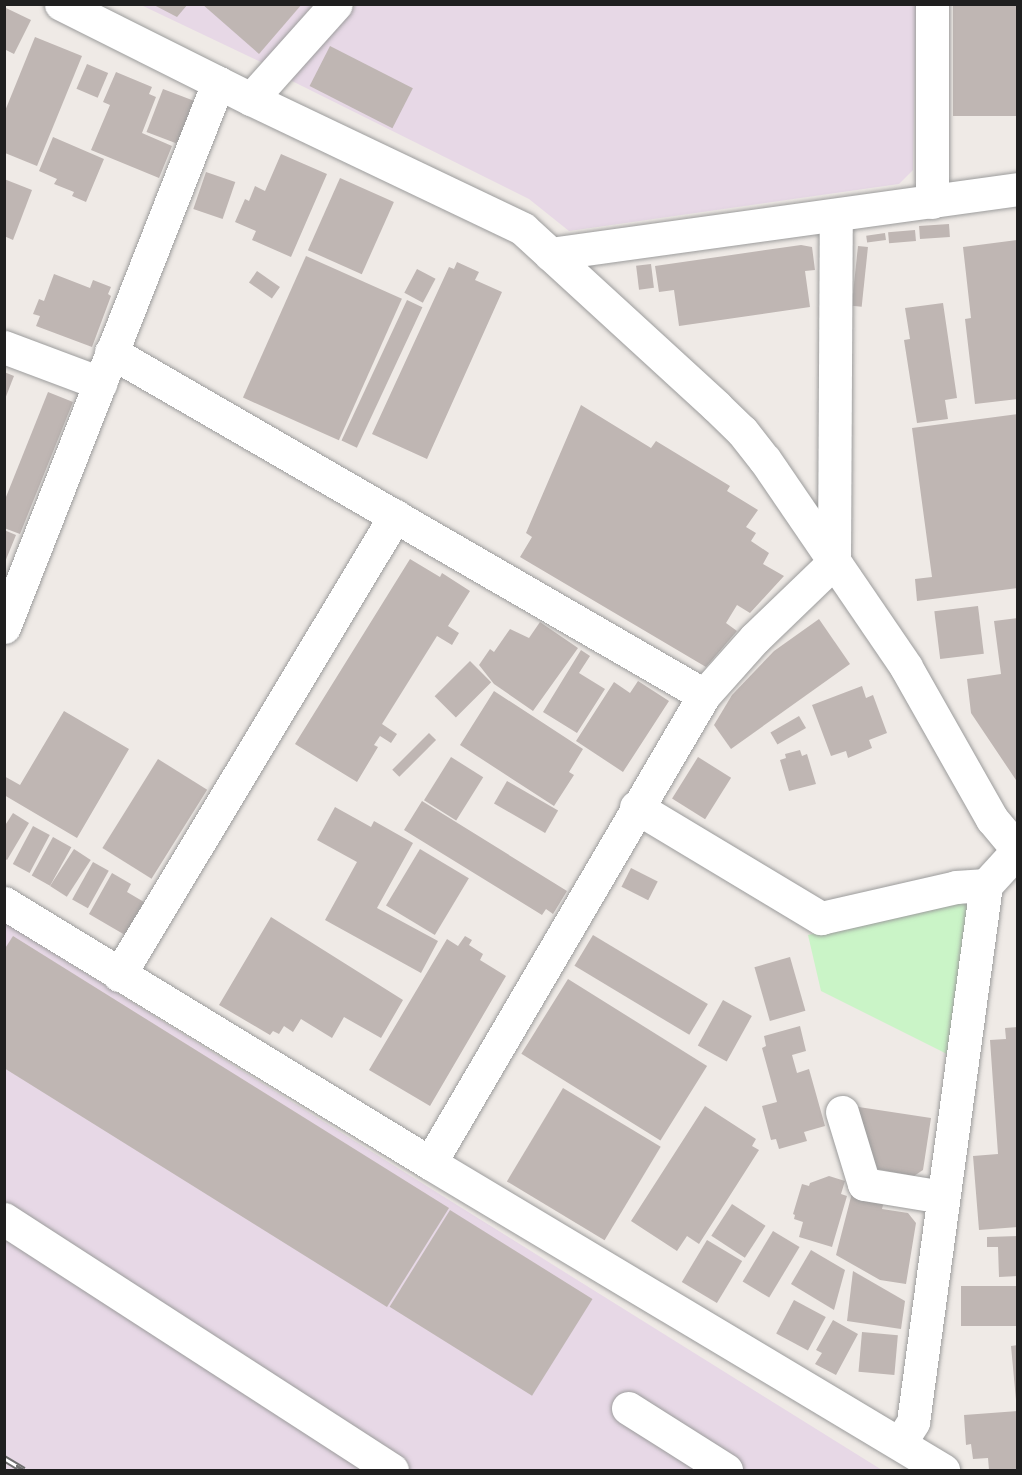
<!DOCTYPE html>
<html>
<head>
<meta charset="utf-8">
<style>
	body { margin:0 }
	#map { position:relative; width:1022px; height:1475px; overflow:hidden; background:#efeae6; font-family:"PT Sans",sans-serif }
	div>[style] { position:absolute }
	.industrial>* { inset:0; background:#e7d8e6 }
	.park>* { inset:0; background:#caf4c7 }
	.building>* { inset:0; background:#bfb6b3; transform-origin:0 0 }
	.roads { filter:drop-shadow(0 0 2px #9c9c9c) drop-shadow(0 0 2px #9c9c9c) }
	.minor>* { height:33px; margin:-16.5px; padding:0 16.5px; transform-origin:16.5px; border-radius:16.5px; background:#fff }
	.rail>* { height:7px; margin-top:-3.5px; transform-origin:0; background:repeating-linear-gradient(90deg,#fff 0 14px,#6d6d6d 0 28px); box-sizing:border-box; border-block:2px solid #6d6d6d }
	span { translate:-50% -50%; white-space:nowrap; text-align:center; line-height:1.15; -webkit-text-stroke:4.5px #fff; paint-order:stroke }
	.frame { position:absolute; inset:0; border:6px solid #1f1f1f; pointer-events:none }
</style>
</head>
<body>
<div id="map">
	<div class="industrial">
		<div style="clip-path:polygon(141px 5px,313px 5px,263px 63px)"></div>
		<div style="clip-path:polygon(356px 5px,916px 5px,913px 170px,899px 184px,569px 231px,529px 199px,290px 80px)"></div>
		<div style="clip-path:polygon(5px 923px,882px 1470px,5px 1470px)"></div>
	</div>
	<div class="park">
		<div style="clip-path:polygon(958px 900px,971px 907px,947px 1054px,821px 991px,808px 935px)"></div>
	</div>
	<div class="building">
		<div style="clip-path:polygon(152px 4px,188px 4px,177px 17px)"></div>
		<div style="clip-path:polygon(202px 4px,302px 4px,259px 54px)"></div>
		<div style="left:953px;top:4px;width:65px;height:112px"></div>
		<div style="clip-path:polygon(6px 8px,31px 20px,14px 54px,4px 49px)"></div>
		<div style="clip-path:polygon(35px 37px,82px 56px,37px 166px,5px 153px,5px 111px)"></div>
		<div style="left:330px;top:46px;width:93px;height:45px;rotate:27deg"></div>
		<div style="left:87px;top:64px;width:23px;height:27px;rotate:23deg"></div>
		<div style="clip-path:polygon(116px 72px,152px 87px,149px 94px,156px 97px,142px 133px,172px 146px,159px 178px,91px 150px,110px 105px,103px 102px)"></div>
		<div style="left:163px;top:89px;width:33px;height:46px;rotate:21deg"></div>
		<div style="clip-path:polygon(53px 137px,104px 159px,86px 202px,72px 196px,74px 192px,54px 184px,57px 179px,39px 171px)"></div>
		<div style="clip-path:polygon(281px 154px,327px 174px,291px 257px,252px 240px,256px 231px,235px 222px,245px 199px,249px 201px,255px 186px,265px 191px)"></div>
		<div style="left:206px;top:172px;width:31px;height:39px;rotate:19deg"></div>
		<div style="left:340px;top:178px;width:59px;height:79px;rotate:24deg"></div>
		<div style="clip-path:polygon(4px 179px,32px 190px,13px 240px,4px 236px)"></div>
		<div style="left:949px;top:224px;width:13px;height:30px;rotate:86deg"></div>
		<div style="left:915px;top:230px;width:11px;height:27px;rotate:85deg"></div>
		<div style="left:885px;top:233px;width:7px;height:19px;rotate:82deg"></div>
		<div style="clip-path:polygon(1017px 240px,1018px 399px,975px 404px,965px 319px,971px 318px,963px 247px)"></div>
		<div style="clip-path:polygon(801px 245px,812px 247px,815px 270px,805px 271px,810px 307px,679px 326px,674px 290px,659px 292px,655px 266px)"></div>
		<div style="left:858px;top:246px;width:10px;height:60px;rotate:6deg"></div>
		<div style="left:306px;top:256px;width:105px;height:155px;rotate:24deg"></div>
		<div style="clip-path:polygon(457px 262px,479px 272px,475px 280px,502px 292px,427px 459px,372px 434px,449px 267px,454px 269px)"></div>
		<div style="left:651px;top:264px;width:24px;height:15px;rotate:83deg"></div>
		<div style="left:417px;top:269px;width:21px;height:27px;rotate:28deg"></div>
		<div style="left:257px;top:271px;width:28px;height:14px;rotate:35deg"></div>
		<div style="clip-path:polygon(54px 274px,90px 288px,93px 280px,111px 287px,108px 294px,111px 296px,92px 347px,36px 326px,40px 316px,33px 314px,39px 299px,44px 301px)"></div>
		<div style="left:407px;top:300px;width:17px;height:155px;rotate:25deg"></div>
		<div style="clip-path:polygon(943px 303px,957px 398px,945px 400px,948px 419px,917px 423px,904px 340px,910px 339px,905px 308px)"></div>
		<div style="clip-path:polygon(4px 372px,14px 376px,5px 399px,4px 399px)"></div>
		<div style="clip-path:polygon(48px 392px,73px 402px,20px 534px,4px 528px,4px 502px)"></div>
		<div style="clip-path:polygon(581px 405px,651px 448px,656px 441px,730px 486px,727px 491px,758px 510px,746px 527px,756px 533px,751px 541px,769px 553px,763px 564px,784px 576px,750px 613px,737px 605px,726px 623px,737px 631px,706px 667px,520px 557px,532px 537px,526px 533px)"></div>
		<div style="clip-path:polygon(1018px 414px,1018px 588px,917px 601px,915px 579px,932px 577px,912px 428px)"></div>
		<div style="clip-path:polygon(4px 530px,16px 535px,5px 562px,4px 562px)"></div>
		<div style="clip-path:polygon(410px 559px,440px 577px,442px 573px,470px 591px,448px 626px,459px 633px,452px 645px,437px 636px,382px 724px,397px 734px,391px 743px,380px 736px,374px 745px,378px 747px,357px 782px,295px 744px)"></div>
		<div style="left:978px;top:606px;width:48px;height:44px;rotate:83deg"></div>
		<div style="clip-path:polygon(1018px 618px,1018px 783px,971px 713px,967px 679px,1001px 674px,994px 621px)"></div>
		<div style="clip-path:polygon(819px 619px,850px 664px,731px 749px,714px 725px,732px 695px,774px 651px)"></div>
		<div style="clip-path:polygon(540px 622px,578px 648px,533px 711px,494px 684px,479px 665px,490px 649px,494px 652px,510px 629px,529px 638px)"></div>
		<div style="clip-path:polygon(581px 650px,590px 656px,579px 673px,605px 689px,577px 733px,543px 712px)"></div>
		<div style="left:470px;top:661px;width:30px;height:50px;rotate:45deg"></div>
		<div style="clip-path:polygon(638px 681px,669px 701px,623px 772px,576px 741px,614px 682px,630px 693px)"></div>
		<div style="clip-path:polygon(862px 686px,866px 698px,873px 695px,887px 733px,869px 740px,872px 748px,848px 758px,846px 751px,831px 756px,812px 705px)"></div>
		<div style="clip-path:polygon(494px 691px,583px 749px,569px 772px,574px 775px,554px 806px,460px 745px)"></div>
		<div style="clip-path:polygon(64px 711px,129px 749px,77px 838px,4px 795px,4px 776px,20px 785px)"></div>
		<div style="left:799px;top:716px;width:14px;height:33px;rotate:60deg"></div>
		<div style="left:429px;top:733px;width:10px;height:52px;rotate:45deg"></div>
		<div style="clip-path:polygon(800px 750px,802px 756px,807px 754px,816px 784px,789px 791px,780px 760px,786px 758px,785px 754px)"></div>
		<div style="left:451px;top:757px;width:38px;height:51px;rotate:32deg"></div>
		<div style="left:698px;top:757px;width:39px;height:49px;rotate:32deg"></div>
		<div style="left:158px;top:759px;width:58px;height:105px;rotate:32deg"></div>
		<div style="left:507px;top:781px;width:59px;height:26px;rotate:30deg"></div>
		<div style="clip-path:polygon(422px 801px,567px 891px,553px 914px,546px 909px,542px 915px,404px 830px)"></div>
		<div style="clip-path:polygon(335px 807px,371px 827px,374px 821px,413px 843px,377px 908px,438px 941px,421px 973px,325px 920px,357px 862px,317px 840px)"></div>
		<div style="clip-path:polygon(13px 813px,29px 823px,7px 860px,4px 858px,4px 827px)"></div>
		<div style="left:33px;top:826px;width:19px;height:43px;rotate:28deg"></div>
		<div style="left:53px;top:837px;width:21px;height:44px;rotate:29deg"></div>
		<div style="left:74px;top:849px;width:20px;height:44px;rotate:33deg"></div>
		<div style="left:420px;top:849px;width:57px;height:66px;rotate:31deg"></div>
		<div style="left:93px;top:862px;width:18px;height:43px;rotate:29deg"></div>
		<div style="left:631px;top:868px;width:30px;height:21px;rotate:27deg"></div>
		<div style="clip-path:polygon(112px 873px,131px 884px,127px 892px,144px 902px,125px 935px,89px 914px)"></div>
		<div style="clip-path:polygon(271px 917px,403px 1000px,381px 1038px,344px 1017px,332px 1038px,301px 1019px,293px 1032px,284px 1026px,279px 1034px,273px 1031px,270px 1035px,219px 1005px)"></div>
		<div style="left:593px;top:935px;width:134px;height:36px;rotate:31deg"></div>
		<div style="clip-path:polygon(13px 936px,449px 1208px,387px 1307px,4px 1068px,4px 950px)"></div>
		<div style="clip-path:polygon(465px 936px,472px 940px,469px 945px,483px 954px,480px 960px,506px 976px,430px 1106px,369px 1070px,447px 939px,458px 946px)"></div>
		<div style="left:790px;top:957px;width:56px;height:37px;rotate:74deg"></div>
		<div style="left:568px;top:979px;width:164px;height:88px;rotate:32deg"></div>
		<div style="left:723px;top:1000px;width:33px;height:52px;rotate:29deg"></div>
		<div style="clip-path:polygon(800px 1026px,806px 1051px,792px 1055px,797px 1073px,809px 1069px,825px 1126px,804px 1132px,807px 1141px,779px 1149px,776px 1139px,771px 1140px,762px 1106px,777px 1102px,762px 1048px,766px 1046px,764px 1036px)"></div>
		<div style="clip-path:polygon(1018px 1027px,1018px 1227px,979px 1230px,973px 1156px,998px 1154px,990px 1040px,1006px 1039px,1005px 1028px)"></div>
		<div style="left:563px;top:1088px;width:114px;height:109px;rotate:31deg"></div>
		<div style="clip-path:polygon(705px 1106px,756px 1139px,752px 1146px,759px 1150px,699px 1244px,687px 1236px,677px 1251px,631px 1221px)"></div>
		<div style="clip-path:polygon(852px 1106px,931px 1118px,923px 1170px,914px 1176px,871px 1168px)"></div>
		<div style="clip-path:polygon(829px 1176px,845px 1181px,841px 1194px,847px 1196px,832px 1247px,799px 1237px,803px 1222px,794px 1219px,795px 1215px,793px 1214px,802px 1184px,809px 1186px,810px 1183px)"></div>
		<div style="clip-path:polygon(852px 1193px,884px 1201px,882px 1209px,908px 1213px,916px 1223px,906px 1284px,880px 1280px,836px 1255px)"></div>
		<div style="left:732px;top:1204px;width:40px;height:38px;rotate:33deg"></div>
		<div style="left:450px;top:1210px;width:168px;height:114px;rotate:32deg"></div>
		<div style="left:773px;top:1231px;width:31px;height:59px;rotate:31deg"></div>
		<div style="clip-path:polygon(1018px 1236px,1018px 1276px,999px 1277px,998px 1247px,987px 1247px,987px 1237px)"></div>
		<div style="left:707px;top:1240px;width:41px;height:49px;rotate:31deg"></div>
		<div style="clip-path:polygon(811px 1250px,845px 1270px,834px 1310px,791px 1284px)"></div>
		<div style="clip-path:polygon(853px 1271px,905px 1301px,901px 1329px,847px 1321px)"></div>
		<div style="left:1018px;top:1286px;width:40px;height:57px;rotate:90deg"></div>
		<div style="left:794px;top:1300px;width:36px;height:38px;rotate:28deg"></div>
		<div style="clip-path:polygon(833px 1320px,858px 1334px,836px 1375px,815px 1364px,822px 1353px,816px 1350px)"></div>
		<div style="left:862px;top:1332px;width:36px;height:40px;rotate:5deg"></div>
		<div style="clip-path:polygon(1018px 1345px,1018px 1400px,1016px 1400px,1011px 1346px)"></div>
		<div style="clip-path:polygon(1018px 1411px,1018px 1470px,989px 1470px,988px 1458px,973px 1459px,971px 1444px,966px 1445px,964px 1415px)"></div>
	</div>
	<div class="roads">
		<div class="minor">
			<div style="left:61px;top:4px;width:212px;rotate:26.6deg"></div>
			<div style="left:251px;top:99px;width:301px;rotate:25.5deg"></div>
			<div style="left:523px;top:229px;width:262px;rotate:42.5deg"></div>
			<div style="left:716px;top:406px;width:36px;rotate:44deg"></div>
			<div style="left:742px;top:431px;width:37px;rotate:52deg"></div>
			<div style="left:765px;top:460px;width:250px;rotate:55.7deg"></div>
			<div style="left:906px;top:667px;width:175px;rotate:60.5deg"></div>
			<div style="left:992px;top:819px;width:40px;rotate:50deg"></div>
			<div style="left:932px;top:4px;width:198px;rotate:90deg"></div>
			<div style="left:251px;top:99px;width:127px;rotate:-48.2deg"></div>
			<div style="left:550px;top:254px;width:472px;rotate:-7.9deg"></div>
			<div style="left:4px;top:347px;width:103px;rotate:20.6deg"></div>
			<div style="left:111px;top:352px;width:685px;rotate:30.05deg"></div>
			<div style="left:4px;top:627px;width:585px;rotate:-68.53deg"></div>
			<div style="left:636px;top:807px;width:216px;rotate:31deg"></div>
			<div style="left:821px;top:918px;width:139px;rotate:-12.9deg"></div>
			<div style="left:956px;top:887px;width:30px;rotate:-4deg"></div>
			<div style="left:4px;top:903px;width:499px;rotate:31.4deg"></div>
			<div style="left:430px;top:1163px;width:598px;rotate:30.9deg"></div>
			<div style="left:119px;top:975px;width:536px;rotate:-58.98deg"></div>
			<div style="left:842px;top:1112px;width:75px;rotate:73deg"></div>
			<div style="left:864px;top:1184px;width:80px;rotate:9.3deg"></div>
			<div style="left:430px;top:1163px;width:542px;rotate:-59.65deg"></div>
			<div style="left:704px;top:695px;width:76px;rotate:-48.2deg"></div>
			<div style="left:755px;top:638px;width:110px;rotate:-43.9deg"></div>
			<div style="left:834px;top:562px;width:347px;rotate:-89.7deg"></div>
			<div style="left:4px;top:1219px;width:462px;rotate:32.9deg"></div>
			<div style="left:628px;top:1408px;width:116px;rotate:32.3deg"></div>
			<div style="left:900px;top:1443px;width:25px;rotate:-58deg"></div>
			<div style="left:913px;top:1422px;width:542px;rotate:-82.26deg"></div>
			<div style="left:986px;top:885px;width:47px;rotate:-47.6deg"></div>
		</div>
	</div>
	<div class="rail">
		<div style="left:4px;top:1458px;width:23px;rotate:31deg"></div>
	</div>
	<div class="frame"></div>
</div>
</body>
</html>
